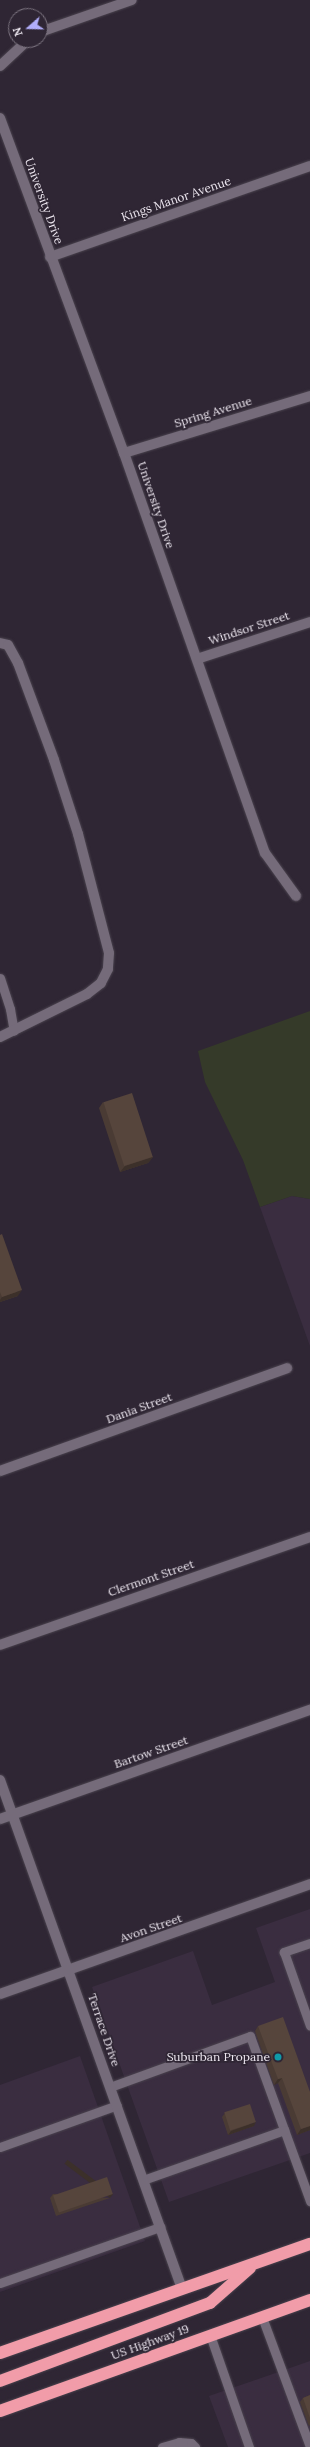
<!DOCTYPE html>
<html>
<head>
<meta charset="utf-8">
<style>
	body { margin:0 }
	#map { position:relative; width:310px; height:2447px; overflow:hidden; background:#2f2634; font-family:Lora,serif }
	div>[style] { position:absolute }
	.built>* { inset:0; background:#3a2d40 }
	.green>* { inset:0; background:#353a29 }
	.roads { filter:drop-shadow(0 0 1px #4a434e) drop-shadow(0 0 1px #4a434e) }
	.lane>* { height:9px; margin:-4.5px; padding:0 4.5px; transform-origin:4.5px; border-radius:4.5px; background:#756b7a }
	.street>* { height:10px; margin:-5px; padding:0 5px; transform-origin:5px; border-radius:5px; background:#756b7a }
	.highway>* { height:12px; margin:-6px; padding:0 6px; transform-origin:6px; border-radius:6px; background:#f19ca9 }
	.wall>* { inset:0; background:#4a3b34 }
	.shaded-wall>* { inset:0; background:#3c302a; transform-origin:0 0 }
	.building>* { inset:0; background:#56453c; transform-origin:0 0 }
	.dots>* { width:11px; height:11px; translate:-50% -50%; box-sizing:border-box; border:2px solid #2f2634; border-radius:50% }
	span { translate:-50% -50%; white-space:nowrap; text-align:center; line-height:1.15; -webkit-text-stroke:3.5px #2f2634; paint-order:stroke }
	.street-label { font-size:12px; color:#ede7f0 }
	.poi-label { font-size:12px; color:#ede7f0 }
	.right { translate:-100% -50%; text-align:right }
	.north { position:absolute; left:8px; top:8px; width:40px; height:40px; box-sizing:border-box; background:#2f2634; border:1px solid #7b737f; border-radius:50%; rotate:250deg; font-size:11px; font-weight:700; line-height:16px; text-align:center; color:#ede7f0 }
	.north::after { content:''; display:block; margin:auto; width:14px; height:18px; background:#b1adfa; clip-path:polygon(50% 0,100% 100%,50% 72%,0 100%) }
</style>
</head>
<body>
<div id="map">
	<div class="built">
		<div style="clip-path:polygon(292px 1196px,310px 1199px,310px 1346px,260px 1207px)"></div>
		<div style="clip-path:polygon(310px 1909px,310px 2153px,169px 2202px,92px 1987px,193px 1951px,212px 2005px,275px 1982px,256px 1928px)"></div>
		<div style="clip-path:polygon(80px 2056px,145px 2241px,0 2292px,0 2085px)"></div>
		<div style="clip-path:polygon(310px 2361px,310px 2447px,228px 2447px,209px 2396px)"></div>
	</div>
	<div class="green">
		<div style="clip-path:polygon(310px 1011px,310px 1199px,292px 1196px,260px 1207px,243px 1160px,205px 1082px,198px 1051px)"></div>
	</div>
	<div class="roads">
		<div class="lane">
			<div style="left:0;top:978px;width:33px;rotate:72deg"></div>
			<div style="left:10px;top:1009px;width:22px;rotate:80deg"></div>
			<div style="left:310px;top:1943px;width:28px;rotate:161deg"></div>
			<div style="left:284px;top:1952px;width:78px;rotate:70.6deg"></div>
			<div style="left:110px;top:2087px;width:149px;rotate:-20deg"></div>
			<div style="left:250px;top:2036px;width:176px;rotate:70deg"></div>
			<div style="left:0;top:2147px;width:124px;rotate:-19.7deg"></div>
			<div style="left:143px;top:2180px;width:150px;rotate:-19.5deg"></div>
			<div style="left:0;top:2283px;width:170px;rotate:-19.3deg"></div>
			<div style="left:262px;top:2317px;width:139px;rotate:69.7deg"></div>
			<div style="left:210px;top:2335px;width:119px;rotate:70.8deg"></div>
			<div style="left:162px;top:2447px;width:18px;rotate:-16deg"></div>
			<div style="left:179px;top:2442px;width:12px;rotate:5deg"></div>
			<div style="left:191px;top:2443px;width:6px;rotate:45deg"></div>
		</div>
		<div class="street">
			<div style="left:40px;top:32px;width:97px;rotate:-19.2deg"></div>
			<div style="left:0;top:66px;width:38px;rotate:-43deg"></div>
			<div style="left:0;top:118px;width:357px;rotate:69.7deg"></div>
			<div style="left:124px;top:453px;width:424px;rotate:70.6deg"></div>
			<div style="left:265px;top:853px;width:53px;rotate:54.2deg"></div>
			<div style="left:50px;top:257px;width:275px;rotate:-19.3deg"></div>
			<div style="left:124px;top:453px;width:195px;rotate:-17deg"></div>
			<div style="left:0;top:643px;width:8px;rotate:14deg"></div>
			<div style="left:8px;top:645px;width:21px;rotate:61deg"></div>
			<div style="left:18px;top:663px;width:103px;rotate:69.6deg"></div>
			<div style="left:54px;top:760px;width:78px;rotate:72deg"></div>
			<div style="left:78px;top:834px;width:123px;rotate:75.4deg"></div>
			<div style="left:109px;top:953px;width:16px;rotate:94deg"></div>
			<div style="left:108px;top:969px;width:16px;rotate:117deg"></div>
			<div style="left:101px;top:983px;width:18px;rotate:142deg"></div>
			<div style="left:87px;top:994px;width:97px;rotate:153.7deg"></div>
			<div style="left:197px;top:659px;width:119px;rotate:-18.1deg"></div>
			<div style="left:0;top:1471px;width:305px;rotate:-19.7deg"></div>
			<div style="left:0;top:1645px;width:328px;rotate:-19.2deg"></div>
			<div style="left:0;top:1780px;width:541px;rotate:70.32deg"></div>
			<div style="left:0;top:1819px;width:329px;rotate:-19.4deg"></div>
			<div style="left:0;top:1994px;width:329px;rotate:-19.5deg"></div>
		</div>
		<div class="highway">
			<div style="left:0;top:2353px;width:329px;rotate:-19.4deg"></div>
			<div style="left:0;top:2381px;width:224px;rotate:-20.4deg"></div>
			<div style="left:210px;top:2303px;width:53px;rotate:-41.2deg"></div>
			<div style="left:0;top:2411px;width:329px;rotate:-19.7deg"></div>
		</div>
	</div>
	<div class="wall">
		<div style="clip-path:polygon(103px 1102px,153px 1157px,148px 1163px,120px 1172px,99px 1108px)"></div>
		<div style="clip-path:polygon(0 1235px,18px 1296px,0 1302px)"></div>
		<div style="clip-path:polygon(258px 2026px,310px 2092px,310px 2130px,297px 2135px,278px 2083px,274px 2085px,255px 2031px)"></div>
		<div style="clip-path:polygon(225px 2113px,254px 2126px,228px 2135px,222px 2117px)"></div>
		<div style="clip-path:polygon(53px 2194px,110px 2198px,56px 2216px,50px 2198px)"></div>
		<div style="clip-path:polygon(310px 2395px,310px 2425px,309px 2426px,300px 2402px,303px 2398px)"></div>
	</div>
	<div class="shaded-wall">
		<div style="clip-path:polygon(153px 1157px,148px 1163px,120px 1172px,125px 1166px)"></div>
		<div style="clip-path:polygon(22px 1290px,18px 1296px,0 1302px,0 1300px,2px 1297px)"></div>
		<div style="clip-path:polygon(282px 2078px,278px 2083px,274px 2085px,278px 2079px)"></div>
		<div style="clip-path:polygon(256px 2122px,254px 2126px,228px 2135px,231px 2131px)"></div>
		<div style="clip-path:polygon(310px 2126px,310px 2130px,297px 2135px,301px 2129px)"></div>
		<div style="left:113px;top:2194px;width:5px;height:57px;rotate:127deg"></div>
	</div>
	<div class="building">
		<div style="left:132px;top:1093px;width:67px;height:30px;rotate:72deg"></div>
		<div style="clip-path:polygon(2px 1234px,22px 1290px,2px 1297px,0 1292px,0 1235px)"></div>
		<div style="clip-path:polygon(283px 2017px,310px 2092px,310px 2126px,301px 2129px,282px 2078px,278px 2079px,258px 2026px)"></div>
		<div style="left:250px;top:2104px;width:19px;height:27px;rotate:72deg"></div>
		<div style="left:107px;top:2177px;width:18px;height:57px;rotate:71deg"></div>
		<div style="clip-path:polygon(310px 2395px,310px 2418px,303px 2398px)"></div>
	</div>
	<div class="dots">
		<div style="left:278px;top:2057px;background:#0f9aa8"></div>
	</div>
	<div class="street-label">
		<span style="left:176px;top:199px;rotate:-19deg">Kings Manor Avenue</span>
		<span style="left:44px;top:201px;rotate:70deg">University Drive</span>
		<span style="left:213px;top:412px;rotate:-17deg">Spring Avenue</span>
		<span style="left:156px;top:505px;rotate:71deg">University Drive</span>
		<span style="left:249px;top:628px;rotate:-18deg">Windsor Street</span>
		<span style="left:139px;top:1408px;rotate:-20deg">Dania Street</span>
		<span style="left:151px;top:1578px;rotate:-19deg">Clermont Street</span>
		<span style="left:151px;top:1752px;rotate:-19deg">Bartow Street</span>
		<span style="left:151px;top:1928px;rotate:-19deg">Avon Street</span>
		<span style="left:104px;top:2030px;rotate:71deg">Terrace Drive</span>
		<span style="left:150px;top:2342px;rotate:-20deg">US Highway 19</span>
	</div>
	<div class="poi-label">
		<span class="right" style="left:270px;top:2057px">Suburban Propane</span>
	</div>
	<div class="north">N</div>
</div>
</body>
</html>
